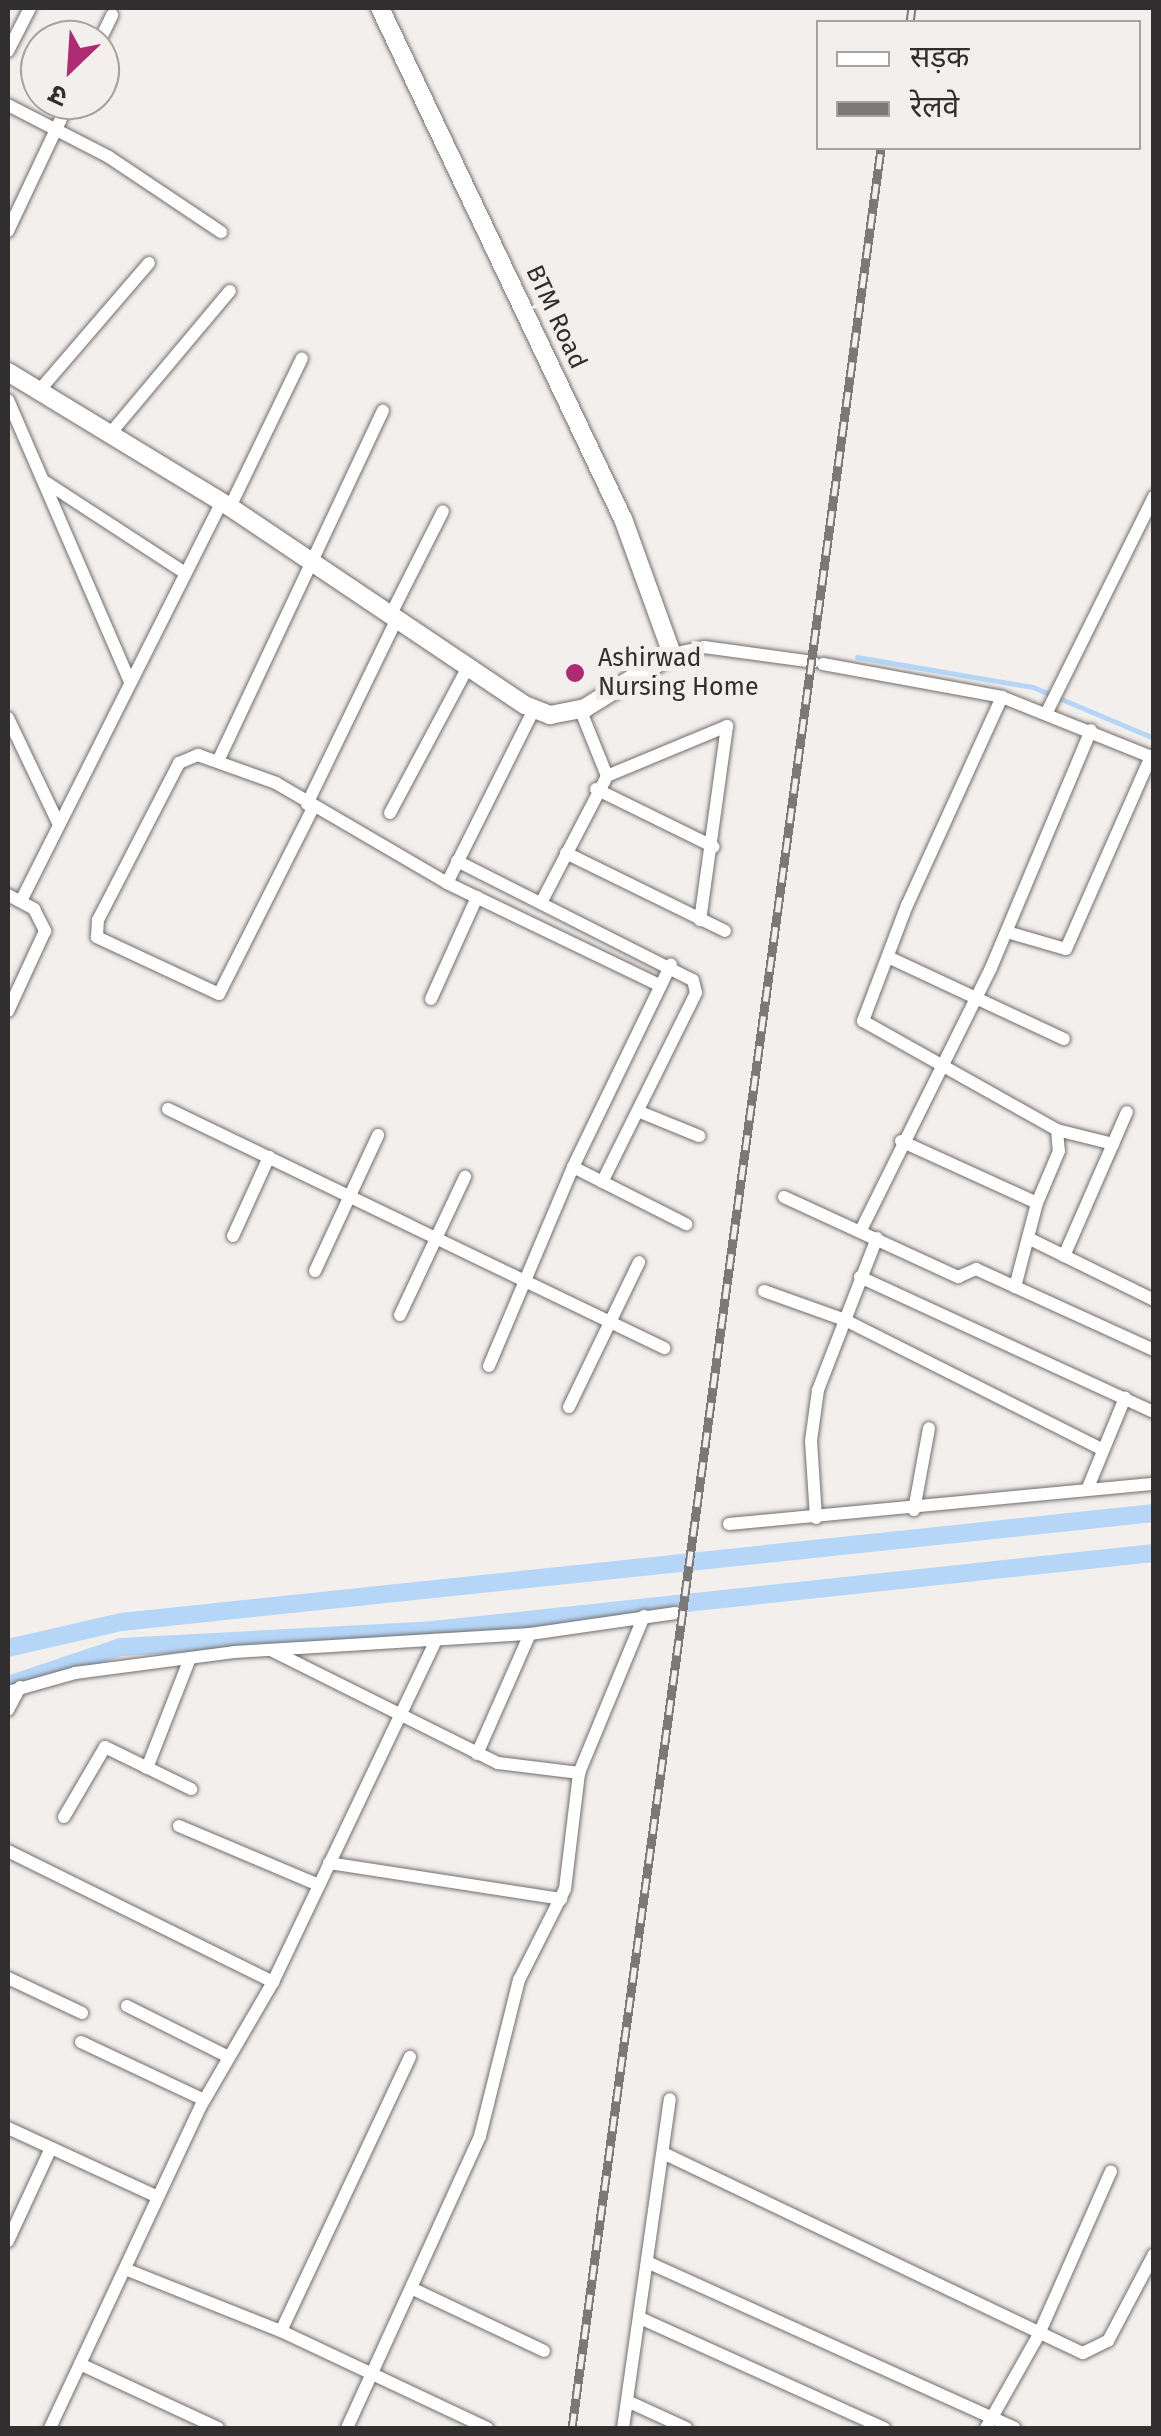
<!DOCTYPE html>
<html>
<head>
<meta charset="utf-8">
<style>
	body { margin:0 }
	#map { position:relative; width:1161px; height:2436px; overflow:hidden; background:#f3efed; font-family:"Fira Sans","Noto Sans Devanagari",sans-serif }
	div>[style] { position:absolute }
	.stream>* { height:5px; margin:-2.5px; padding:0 2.5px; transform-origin:2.5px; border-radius:2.5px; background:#b6d6f8 }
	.canal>* { height:18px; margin:-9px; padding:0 9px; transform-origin:9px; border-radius:9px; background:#b6d6f8 }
	.roads { filter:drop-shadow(0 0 2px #716d6c) drop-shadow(0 0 2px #716d6c) }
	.street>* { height:12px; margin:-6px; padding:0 6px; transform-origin:6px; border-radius:6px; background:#fff }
	.secondary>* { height:18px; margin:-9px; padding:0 9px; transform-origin:9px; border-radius:9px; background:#fff }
	.rail>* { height:9px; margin-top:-4.5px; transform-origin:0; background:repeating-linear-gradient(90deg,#f3efed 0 15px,#7b7878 0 30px); box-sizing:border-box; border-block:2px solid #7b7878 }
	.dots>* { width:28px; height:28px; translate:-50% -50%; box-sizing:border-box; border:5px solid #f3efed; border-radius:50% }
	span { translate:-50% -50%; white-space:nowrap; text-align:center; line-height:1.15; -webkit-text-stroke:10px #f3efed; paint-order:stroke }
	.street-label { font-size:25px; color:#302e2e }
	.poi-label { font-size:25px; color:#302e2e }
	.left { translate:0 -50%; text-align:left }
	.frame { position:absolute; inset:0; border:10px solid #302e2e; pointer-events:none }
	.legend { position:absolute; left:816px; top:20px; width:325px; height:130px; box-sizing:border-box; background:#f3efed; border:2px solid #a5a2a1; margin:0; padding:12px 18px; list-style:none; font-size:30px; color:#302e2e }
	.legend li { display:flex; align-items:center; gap:20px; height:50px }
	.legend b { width:50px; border:2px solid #a5a2a1 }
	.north { position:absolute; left:20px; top:20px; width:100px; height:100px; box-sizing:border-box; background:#f3efed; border:2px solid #a5a2a1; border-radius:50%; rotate:205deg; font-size:28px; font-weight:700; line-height:40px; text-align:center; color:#302e2e }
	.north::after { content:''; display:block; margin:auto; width:35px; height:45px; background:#ae2a73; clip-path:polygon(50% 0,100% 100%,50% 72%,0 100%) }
</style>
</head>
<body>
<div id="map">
	<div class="stream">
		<div style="left:857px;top:657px;width:179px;rotate:9.7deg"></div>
		<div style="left:1033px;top:687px;width:131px;rotate:22.9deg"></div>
	</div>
	<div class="canal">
		<div style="left:8px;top:1648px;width:116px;rotate:-13deg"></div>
		<div style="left:121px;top:1622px;width:1039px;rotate:-6.02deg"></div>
		<div style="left:8px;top:1685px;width:119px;rotate:-18.6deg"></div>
		<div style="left:121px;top:1647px;width:312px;rotate:-3.1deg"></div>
		<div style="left:433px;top:1630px;width:725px;rotate:-6.1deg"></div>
	</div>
	<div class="roads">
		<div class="street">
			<div style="left:100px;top:40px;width:28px;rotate:-64deg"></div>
			<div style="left:8px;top:51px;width:48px;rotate:-62.9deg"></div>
			<div style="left:8px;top:105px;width:114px;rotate:27.2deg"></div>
			<div style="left:109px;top:157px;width:135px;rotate:33.8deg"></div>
			<div style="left:8px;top:231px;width:145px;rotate:-64.7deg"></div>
			<div style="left:38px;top:392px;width:170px;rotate:-49.3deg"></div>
			<div style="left:8px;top:400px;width:305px;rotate:66.6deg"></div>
			<div style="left:109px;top:435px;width:188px;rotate:-50deg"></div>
			<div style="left:44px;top:481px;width:165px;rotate:33.1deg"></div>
			<div style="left:230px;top:507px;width:165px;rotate:-64.2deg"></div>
			<div style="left:391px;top:614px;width:115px;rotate:-63.2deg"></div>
			<div style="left:672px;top:654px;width:33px;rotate:-12deg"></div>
			<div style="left:704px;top:647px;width:110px;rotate:7.8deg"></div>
			<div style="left:823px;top:664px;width:182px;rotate:10.4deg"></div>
			<div style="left:1002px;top:697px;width:164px;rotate:21.9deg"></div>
			<div style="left:1002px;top:697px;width:229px;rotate:114.5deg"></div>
			<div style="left:907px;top:905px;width:124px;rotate:110.8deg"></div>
			<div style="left:863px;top:1021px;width:223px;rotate:29.3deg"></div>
			<div style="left:1057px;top:1130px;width:21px;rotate:85deg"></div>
			<div style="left:1059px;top:1151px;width:56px;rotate:112.9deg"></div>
			<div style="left:1037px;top:1203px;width:87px;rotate:104.7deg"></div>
			<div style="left:1047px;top:712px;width:241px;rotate:-63.6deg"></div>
			<div style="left:8px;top:718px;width:116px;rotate:64.5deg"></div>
			<div style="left:219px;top:759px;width:385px;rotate:-64.8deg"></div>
			<div style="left:607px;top:776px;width:130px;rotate:-22.6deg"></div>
			<div style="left:727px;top:726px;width:196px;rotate:97.9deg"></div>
			<div style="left:596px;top:789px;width:131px;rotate:26.2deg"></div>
			<div style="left:307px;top:804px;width:206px;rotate:-64.1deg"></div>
			<div style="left:313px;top:808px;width:208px;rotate:116.8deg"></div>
			<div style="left:219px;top:994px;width:135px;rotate:-155deg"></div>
			<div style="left:97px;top:937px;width:17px;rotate:-87deg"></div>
			<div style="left:98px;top:920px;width:177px;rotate:-62.7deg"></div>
			<div style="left:179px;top:763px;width:21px;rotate:-23deg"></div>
			<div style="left:198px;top:755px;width:83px;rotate:19.7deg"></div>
			<div style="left:276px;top:783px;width:198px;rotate:30.3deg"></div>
			<div style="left:447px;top:883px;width:237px;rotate:25.7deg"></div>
			<div style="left:390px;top:813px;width:166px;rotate:-61.9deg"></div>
			<div style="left:566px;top:853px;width:177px;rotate:26.1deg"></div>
			<div style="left:457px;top:861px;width:264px;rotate:26.8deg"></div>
			<div style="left:693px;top:980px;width:13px;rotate:77deg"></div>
			<div style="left:696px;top:993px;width:211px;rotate:116.4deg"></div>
			<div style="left:447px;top:883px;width:195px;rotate:-63.4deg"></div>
			<div style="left:8px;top:895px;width:30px;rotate:28deg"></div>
			<div style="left:34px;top:909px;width:25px;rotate:63deg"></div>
			<div style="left:45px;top:931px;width:88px;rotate:114.8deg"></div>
			<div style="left:21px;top:901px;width:447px;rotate:-63.3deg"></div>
			<div style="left:542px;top:901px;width:141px;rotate:-62.5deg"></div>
			<div style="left:607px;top:776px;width:72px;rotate:-111.9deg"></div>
			<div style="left:1007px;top:932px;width:61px;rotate:16.1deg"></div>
			<div style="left:1066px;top:949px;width:211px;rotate:-66.2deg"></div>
			<div style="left:888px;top:957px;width:194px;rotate:25deg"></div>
			<div style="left:431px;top:999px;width:112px;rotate:-65.7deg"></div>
			<div style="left:168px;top:1109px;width:551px;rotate:25.73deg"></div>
			<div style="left:640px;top:1112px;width:64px;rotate:22.1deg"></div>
			<div style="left:1057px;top:1130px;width:58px;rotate:14deg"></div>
			<div style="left:901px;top:1141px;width:149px;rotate:24.5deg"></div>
			<div style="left:573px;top:1167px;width:127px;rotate:26.8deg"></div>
			<div style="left:784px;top:1197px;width:192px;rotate:24.7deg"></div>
			<div style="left:958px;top:1277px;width:20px;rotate:-24deg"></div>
			<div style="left:976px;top:1269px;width:196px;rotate:24.5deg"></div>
			<div style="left:861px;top:1230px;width:292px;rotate:-63.6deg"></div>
			<div style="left:991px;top:968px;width:258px;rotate:-67.2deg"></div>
			<div style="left:233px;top:1236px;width:87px;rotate:-65.5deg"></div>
			<div style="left:1030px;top:1239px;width:138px;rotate:26.2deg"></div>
			<div style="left:1064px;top:1256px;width:157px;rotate:-66.4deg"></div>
			<div style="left:315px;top:1271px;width:150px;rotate:-65.1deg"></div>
			<div style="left:860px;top:1277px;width:324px;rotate:24.7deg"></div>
			<div style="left:764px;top:1291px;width:86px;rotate:19.7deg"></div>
			<div style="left:845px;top:1320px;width:289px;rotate:26.7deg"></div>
			<div style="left:400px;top:1315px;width:153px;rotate:-64.8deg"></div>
			<div style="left:489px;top:1366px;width:216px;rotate:-67.1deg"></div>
			<div style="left:573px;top:1167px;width:225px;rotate:-64.2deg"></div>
			<div style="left:569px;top:1407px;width:161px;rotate:-64.2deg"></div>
			<div style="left:1087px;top:1490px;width:100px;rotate:-67.6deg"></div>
			<div style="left:914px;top:1510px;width:83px;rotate:-79.6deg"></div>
			<div style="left:816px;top:1518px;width:77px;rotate:-93.7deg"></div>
			<div style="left:811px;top:1441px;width:51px;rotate:-82.2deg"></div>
			<div style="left:818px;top:1390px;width:163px;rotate:-68.8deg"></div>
			<div style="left:729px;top:1524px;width:427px;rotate:-5.4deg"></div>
			<div style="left:273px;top:1651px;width:251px;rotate:26.5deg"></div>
			<div style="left:498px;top:1763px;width:82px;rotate:7deg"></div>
			<div style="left:8px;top:1692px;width:70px;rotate:-15.8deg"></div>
			<div style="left:75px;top:1673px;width:160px;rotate:-7.5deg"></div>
			<div style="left:234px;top:1652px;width:297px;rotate:-3.5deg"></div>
			<div style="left:530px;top:1634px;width:147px;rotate:-8.2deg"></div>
			<div style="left:8px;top:1710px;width:26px;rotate:-62deg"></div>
			<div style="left:477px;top:1754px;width:131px;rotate:-66.2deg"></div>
			<div style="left:147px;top:1768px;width:118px;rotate:-68.6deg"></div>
			<div style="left:64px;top:1817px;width:81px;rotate:-59.6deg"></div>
			<div style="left:105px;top:1747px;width:96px;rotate:26deg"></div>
			<div style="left:179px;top:1826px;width:152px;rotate:22.9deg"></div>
			<div style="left:8px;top:1851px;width:296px;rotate:26.3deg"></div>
			<div style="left:329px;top:1863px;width:235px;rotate:8.8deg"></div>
			<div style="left:8px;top:1978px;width:82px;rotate:25.3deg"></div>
			<div style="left:127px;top:2006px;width:114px;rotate:26.6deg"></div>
			<div style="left:81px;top:2042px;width:136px;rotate:25.2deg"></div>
			<div style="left:8px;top:2128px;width:165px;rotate:24.7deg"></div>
			<div style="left:663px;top:2153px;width:465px;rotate:25.5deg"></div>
			<div style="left:1083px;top:2353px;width:28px;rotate:-26deg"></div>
			<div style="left:1108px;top:2341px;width:98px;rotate:-62.1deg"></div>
			<div style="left:8px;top:2241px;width:102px;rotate:-65.2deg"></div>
			<div style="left:647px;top:2262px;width:403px;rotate:24.3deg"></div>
			<div style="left:125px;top:2269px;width:168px;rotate:21.7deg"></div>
			<div style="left:281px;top:2331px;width:228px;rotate:25.2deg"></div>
			<div style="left:411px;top:2288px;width:147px;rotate:25.3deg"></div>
			<div style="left:640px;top:2318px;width:268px;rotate:24.3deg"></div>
			<div style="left:281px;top:2331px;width:303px;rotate:-64.8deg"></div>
			<div style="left:80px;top:2364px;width:152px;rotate:24.9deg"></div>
			<div style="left:627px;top:2401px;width:65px;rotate:24.6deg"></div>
			<div style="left:50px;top:2428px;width:358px;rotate:-64.9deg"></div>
			<div style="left:202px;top:2104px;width:141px;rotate:-59.8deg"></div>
			<div style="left:273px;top:1982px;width:379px;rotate:-64.5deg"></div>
			<div style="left:347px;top:2428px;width:321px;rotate:-65.5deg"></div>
			<div style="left:480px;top:2136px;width:161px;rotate:-76deg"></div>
			<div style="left:519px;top:1980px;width:102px;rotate:-63.2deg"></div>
			<div style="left:565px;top:1889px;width:117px;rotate:-83.1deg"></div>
			<div style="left:579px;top:1773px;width:170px;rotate:-67.5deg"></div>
			<div style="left:623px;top:2428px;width:332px;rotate:-81.9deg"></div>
			<div style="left:986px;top:2428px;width:106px;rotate:-60.5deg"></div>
			<div style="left:1038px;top:2336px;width:180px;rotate:-66.1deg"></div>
		</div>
		<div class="secondary">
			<div style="left:8px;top:372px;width:260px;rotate:31.3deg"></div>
			<div style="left:230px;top:507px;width:355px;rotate:33.9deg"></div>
			<div style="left:525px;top:705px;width:27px;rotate:22deg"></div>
			<div style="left:550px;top:715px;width:36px;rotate:-11deg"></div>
			<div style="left:585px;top:708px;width:102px;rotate:-31.8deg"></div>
			<div style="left:672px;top:654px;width:144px;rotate:-109.9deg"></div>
			<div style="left:623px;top:519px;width:566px;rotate:-115.43deg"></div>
		</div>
	</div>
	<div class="rail">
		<div style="left:910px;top:22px;width:14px;rotate:-82deg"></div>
		<div style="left:572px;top:2428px;width:2301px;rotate:-82.28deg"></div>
	</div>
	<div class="dots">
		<div style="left:575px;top:673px;background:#ae2a73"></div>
	</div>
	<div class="street-label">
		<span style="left:556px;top:317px;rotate:65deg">BTM Road</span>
	</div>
	<div class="poi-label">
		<span class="left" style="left:598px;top:673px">Ashirwad<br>Nursing Home</span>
	</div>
	<div class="frame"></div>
	<ul class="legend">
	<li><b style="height:12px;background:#fff"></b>सड़क</li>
	<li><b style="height:12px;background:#7b7878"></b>रेलवे</li>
	</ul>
	<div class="north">उ</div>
</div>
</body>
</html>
